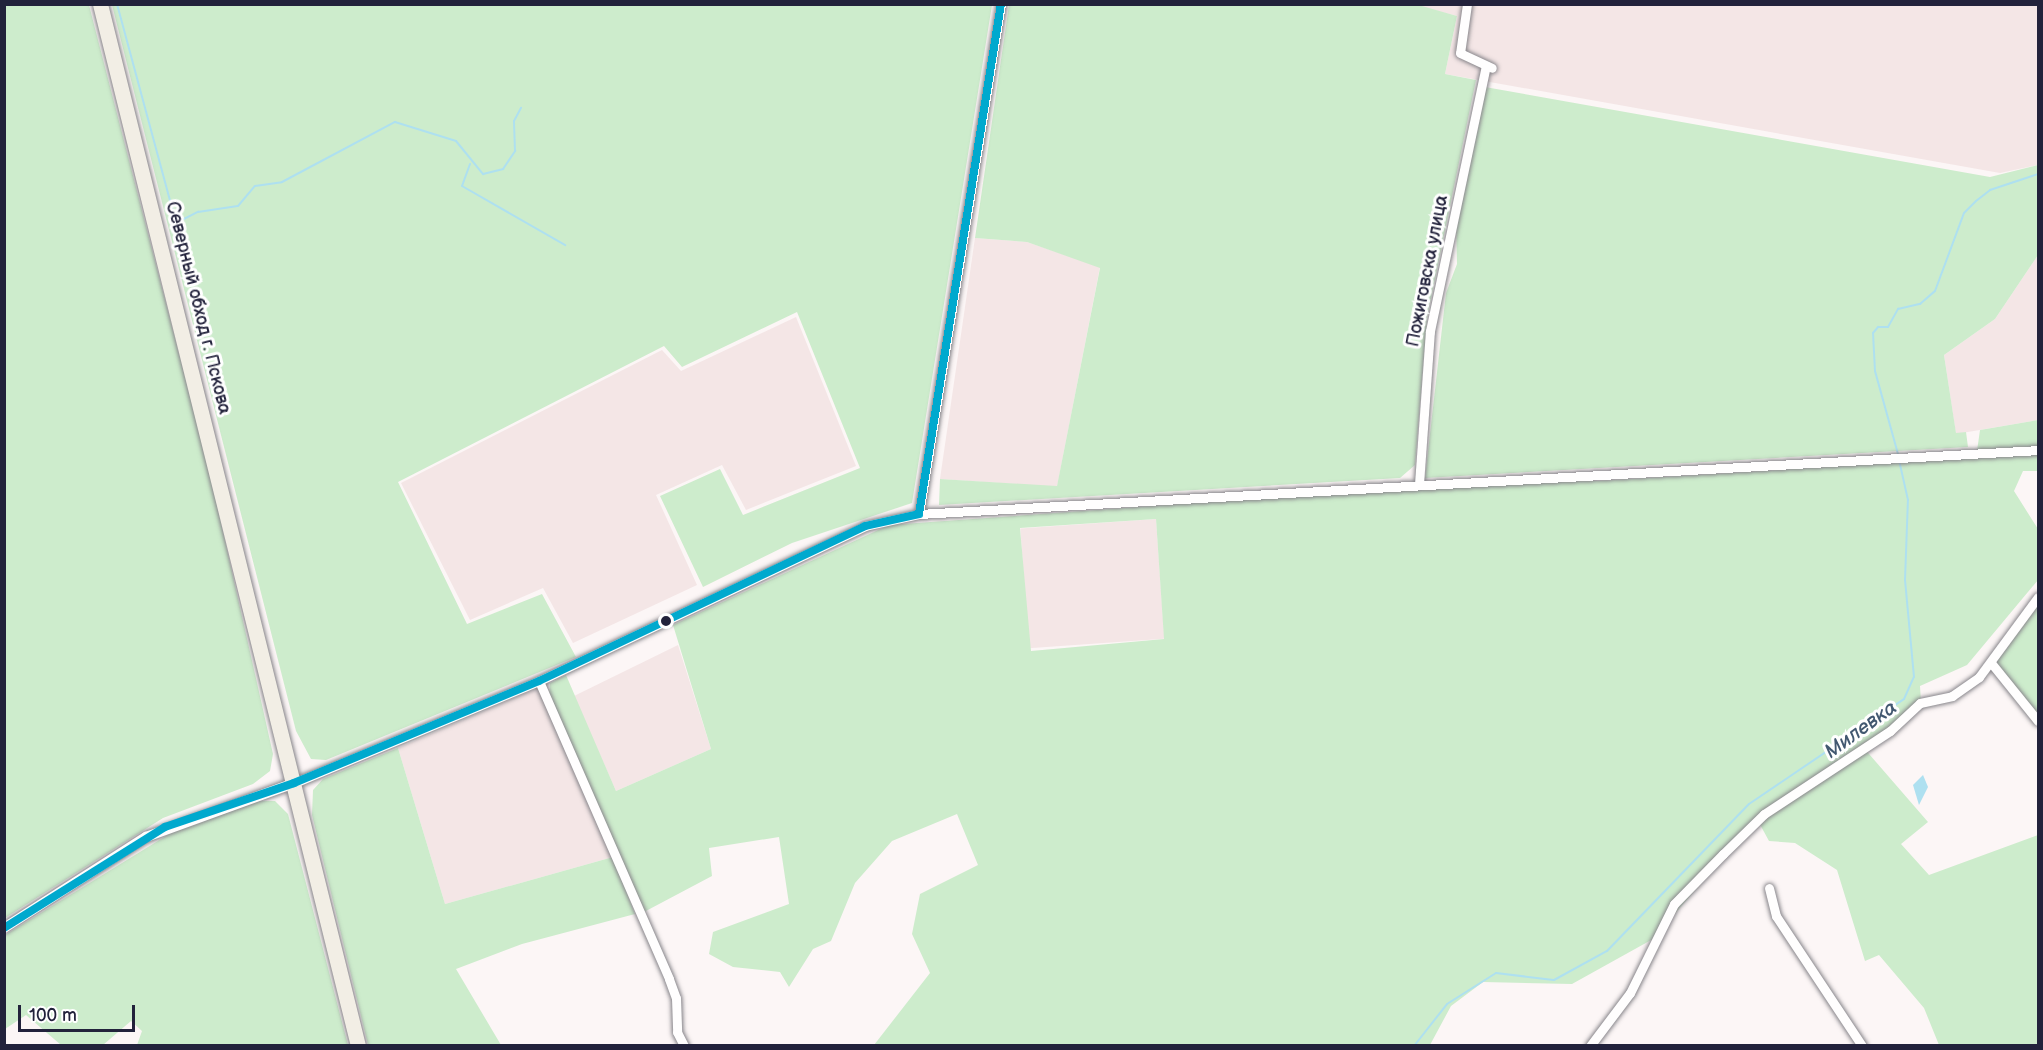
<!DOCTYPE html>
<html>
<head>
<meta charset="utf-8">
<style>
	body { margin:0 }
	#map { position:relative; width:2043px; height:1050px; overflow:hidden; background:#fcf6f6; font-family:"Balsamiq Sans",sans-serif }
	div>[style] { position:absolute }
	.built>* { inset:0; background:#f4e6e6; transform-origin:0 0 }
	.green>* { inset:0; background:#cdeccc }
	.water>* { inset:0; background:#aee0f0 }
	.stream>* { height:2px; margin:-1px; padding:0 1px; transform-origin:1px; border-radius:1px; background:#aee0f0 }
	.roads { filter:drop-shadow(0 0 2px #88868b) drop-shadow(0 0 2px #88868b) }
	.minor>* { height:9px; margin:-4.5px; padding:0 4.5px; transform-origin:4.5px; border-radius:4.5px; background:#fffefe }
	.tertiary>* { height:10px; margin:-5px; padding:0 5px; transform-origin:5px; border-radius:5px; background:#fffefe }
	.trunk>* { height:15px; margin:-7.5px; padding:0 7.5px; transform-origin:7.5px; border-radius:7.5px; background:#f2eee5 }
	.bus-1>* { height:8px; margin:-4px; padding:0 4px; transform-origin:4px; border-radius:4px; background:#00a9ce }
	.dots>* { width:16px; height:16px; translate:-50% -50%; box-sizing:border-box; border:3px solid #fff; border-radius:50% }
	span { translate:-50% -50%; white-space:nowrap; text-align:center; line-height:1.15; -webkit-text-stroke:6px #fff; paint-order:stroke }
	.street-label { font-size:18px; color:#22223b }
	.water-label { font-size:20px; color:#425870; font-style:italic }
	.frame { position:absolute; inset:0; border:6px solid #22223b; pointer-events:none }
	.scale { position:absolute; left:18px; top:1005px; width:117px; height:27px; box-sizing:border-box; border:3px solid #22223b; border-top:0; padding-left:8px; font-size:18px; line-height:21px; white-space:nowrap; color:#22223b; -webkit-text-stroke:4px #fff; paint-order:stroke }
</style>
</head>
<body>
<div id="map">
	<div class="built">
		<div style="clip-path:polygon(1415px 5px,2038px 5px,2038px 165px,2000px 173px,1445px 74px,1457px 16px)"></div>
		<div style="clip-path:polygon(975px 238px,1027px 242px,1100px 267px,1057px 487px,940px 479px)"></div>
		<div style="clip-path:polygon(2038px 255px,2038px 420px,1956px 434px,1944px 355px,1995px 319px)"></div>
		<div style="clip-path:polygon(796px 317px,856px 466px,746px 510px,722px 465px,656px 495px,697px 585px,573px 643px,543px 588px,470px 620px,401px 483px,662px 350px,681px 371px)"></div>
		<div style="left:1156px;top:519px;width:120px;height:136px;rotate:86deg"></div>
		<div style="clip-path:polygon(678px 645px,711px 749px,616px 791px,574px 696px)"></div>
		<div style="clip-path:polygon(538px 688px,613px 857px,445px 904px,398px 748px)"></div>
	</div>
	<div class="green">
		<div style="clip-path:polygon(1415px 4px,1457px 16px,1445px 74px,1476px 80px,1427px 318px,1415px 465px,1400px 478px,939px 505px,940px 479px,1057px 486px,1100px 268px,1027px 242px,975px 238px,1009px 5px)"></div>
		<div style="clip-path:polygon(4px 5px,89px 5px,210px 474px,273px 754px,270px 771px,253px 784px,163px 818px,5px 918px)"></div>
		<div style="clip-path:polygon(112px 5px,992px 5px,912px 503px,792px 543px,703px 587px,660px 496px,720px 469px,743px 515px,860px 468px,797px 312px,682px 367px,664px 346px,398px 482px,467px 624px,542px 594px,576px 657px,326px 760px,311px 759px,296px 731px)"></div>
		<div style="clip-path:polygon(1485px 87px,1990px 177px,2038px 165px,2038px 255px,1995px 319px,1944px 355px,1956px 433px,1966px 432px,1968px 447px,1425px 478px,1446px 293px,1457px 264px,1456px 223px)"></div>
		<div style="clip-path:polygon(evenodd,2038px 420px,2038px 471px,2023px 471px,2014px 491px,2038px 529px,2038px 580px,1967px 665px,1920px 686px,1921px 702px,1863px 747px,1928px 822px,1901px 844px,1929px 875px,2038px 835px,2038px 1045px,1939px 1045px,1924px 1008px,1879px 955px,1865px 961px,1837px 870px,1795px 843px,1769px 841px,1757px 819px,1653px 939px,1572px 984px,1483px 982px,1451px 1006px,1430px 1045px,874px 1045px,930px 973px,912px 934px,920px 894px,978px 865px,957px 814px,892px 841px,855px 883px,831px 941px,813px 949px,789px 987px,780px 972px,733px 967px,709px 954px,713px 932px,789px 904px,779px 837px,709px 848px,712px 876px,644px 912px,549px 697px,550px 683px,566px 675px,616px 791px,711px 749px,673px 625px,889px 525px,1485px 482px,1598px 481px,1976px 458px,1980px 430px,2038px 420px,1156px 519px,1164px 639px,1031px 651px,1020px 528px,1156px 519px)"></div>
		<div style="clip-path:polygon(2038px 604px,2038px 715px,1995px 664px)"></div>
		<div style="clip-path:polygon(398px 748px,445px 904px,613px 857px,635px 914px,522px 944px,456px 969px,501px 1045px,368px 1045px,312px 815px,313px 790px,323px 779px)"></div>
		<div style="clip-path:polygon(257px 801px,275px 801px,288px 814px,348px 1045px,137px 1045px,142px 1031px,131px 1021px,103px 1045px,61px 1045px,26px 1015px,5px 1029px,5px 935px,174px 831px)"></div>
	</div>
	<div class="water">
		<div style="clip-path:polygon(1923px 775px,1928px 787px,1919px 805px,1913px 785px)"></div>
	</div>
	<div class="stream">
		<div style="left:117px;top:4px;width:227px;rotate:74.9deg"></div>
		<div style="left:176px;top:223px;width:25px;rotate:-27deg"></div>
		<div style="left:198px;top:212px;width:40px;rotate:-8.5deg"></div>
		<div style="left:238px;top:206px;width:26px;rotate:-50deg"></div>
		<div style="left:255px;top:186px;width:27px;rotate:-8deg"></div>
		<div style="left:282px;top:182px;width:128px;rotate:-28deg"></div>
		<div style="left:395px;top:122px;width:64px;rotate:17.3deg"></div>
		<div style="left:456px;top:141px;width:43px;rotate:50.7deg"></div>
		<div style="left:483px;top:174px;width:21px;rotate:-14deg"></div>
		<div style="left:503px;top:169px;width:22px;rotate:-56deg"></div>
		<div style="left:515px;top:151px;width:30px;rotate:-92deg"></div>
		<div style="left:514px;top:121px;width:15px;rotate:-62deg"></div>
		<div style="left:470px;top:164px;width:23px;rotate:110deg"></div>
		<div style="left:462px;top:186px;width:119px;rotate:29.8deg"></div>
		<div style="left:1898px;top:454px;width:86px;rotate:-105.5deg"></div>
		<div style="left:1875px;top:371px;width:38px;rotate:-93deg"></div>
		<div style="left:1873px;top:333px;width:8px;rotate:-50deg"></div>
		<div style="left:1878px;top:327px;width:10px"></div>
		<div style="left:1888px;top:327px;width:21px;rotate:-61deg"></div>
		<div style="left:1898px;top:309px;width:23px;rotate:-13deg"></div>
		<div style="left:1920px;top:304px;width:20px;rotate:-41deg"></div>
		<div style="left:1935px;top:291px;width:83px;rotate:-69.6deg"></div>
		<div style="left:1964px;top:213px;width:17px;rotate:-45deg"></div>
		<div style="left:1976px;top:201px;width:18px;rotate:-38deg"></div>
		<div style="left:1990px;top:190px;width:51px;rotate:-18.4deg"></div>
		<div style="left:1414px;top:1046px;width:53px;rotate:-51.8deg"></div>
		<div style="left:1447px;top:1004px;width:58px;rotate:-32.3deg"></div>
		<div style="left:1496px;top:973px;width:58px;rotate:6.9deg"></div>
		<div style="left:1554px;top:980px;width:60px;rotate:-28.7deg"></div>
		<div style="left:1607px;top:951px;width:204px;rotate:-46deg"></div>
		<div style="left:1749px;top:804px;width:187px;rotate:-34.1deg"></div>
		<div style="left:1904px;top:699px;width:24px;rotate:-66deg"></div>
		<div style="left:1914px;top:677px;width:97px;rotate:-95.3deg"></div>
		<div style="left:1905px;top:580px;width:80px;rotate:-87.9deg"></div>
		<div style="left:1908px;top:500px;width:41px;rotate:-102.7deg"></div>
	</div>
	<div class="roads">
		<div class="minor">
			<div style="left:1467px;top:4px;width:49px;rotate:98.1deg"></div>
			<div style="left:1460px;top:53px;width:35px;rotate:25deg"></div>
			<div style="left:1419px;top:484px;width:153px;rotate:-85.9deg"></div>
			<div style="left:1430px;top:331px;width:271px;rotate:-78.1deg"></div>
			<div style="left:919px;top:514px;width:517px;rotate:-80.87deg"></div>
			<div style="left:1992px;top:664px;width:73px;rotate:51.1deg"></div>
			<div style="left:539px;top:681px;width:325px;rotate:66.4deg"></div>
			<div style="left:669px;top:979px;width:20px;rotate:70deg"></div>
			<div style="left:676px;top:998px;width:34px;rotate:88deg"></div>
			<div style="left:677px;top:1032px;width:16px;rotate:63deg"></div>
			<div style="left:294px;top:783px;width:265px;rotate:-22.6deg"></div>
			<div style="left:539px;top:681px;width:361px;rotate:-25.4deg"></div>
			<div style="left:865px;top:526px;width:55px;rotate:-12.5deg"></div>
			<div style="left:919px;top:514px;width:1121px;rotate:-3.27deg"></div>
			<div style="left:1769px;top:888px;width:29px;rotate:76deg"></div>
			<div style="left:1776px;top:916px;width:156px;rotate:56.5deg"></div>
			<div style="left:1590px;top:1046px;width:66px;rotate:-53deg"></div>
			<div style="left:1630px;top:993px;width:99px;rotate:-63.7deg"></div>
			<div style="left:1674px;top:904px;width:70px;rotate:-45.6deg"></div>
			<div style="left:1723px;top:854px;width:57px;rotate:-44.3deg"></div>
			<div style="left:1764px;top:814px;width:151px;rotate:-33.4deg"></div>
			<div style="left:1890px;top:731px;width:41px;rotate:-43deg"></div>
			<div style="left:1920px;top:703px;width:33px;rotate:-12deg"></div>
			<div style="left:1952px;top:696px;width:33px;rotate:-35deg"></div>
			<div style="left:1979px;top:677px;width:99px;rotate:-53.6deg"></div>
		</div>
		<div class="tertiary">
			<div style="left:4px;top:928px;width:169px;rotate:-32.7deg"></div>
			<div style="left:146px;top:837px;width:158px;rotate:-20deg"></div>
		</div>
		<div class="trunk">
			<div style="left:100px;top:4px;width:1073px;rotate:76.09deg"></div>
		</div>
	</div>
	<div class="bus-1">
		<div style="left:919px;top:514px;width:517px;rotate:-80.87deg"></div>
		<div style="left:4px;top:928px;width:190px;rotate:-32.1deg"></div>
		<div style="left:165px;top:827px;width:136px;rotate:-18.8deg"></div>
		<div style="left:294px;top:783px;width:265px;rotate:-22.6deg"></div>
		<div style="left:539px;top:681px;width:361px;rotate:-25.4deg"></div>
		<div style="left:865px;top:526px;width:55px;rotate:-12.5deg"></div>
	</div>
	<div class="dots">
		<div style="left:666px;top:621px;background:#22223b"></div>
	</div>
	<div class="street-label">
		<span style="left:1428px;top:271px;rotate:-79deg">Пожиговска улица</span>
		<span style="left:198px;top:308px;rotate:76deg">Северный обход г. Пскова</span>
	</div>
	<div class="water-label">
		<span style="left:1861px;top:730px;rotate:-36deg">Милевка</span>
	</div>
	<div class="frame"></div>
	<div class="scale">100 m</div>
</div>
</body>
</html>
